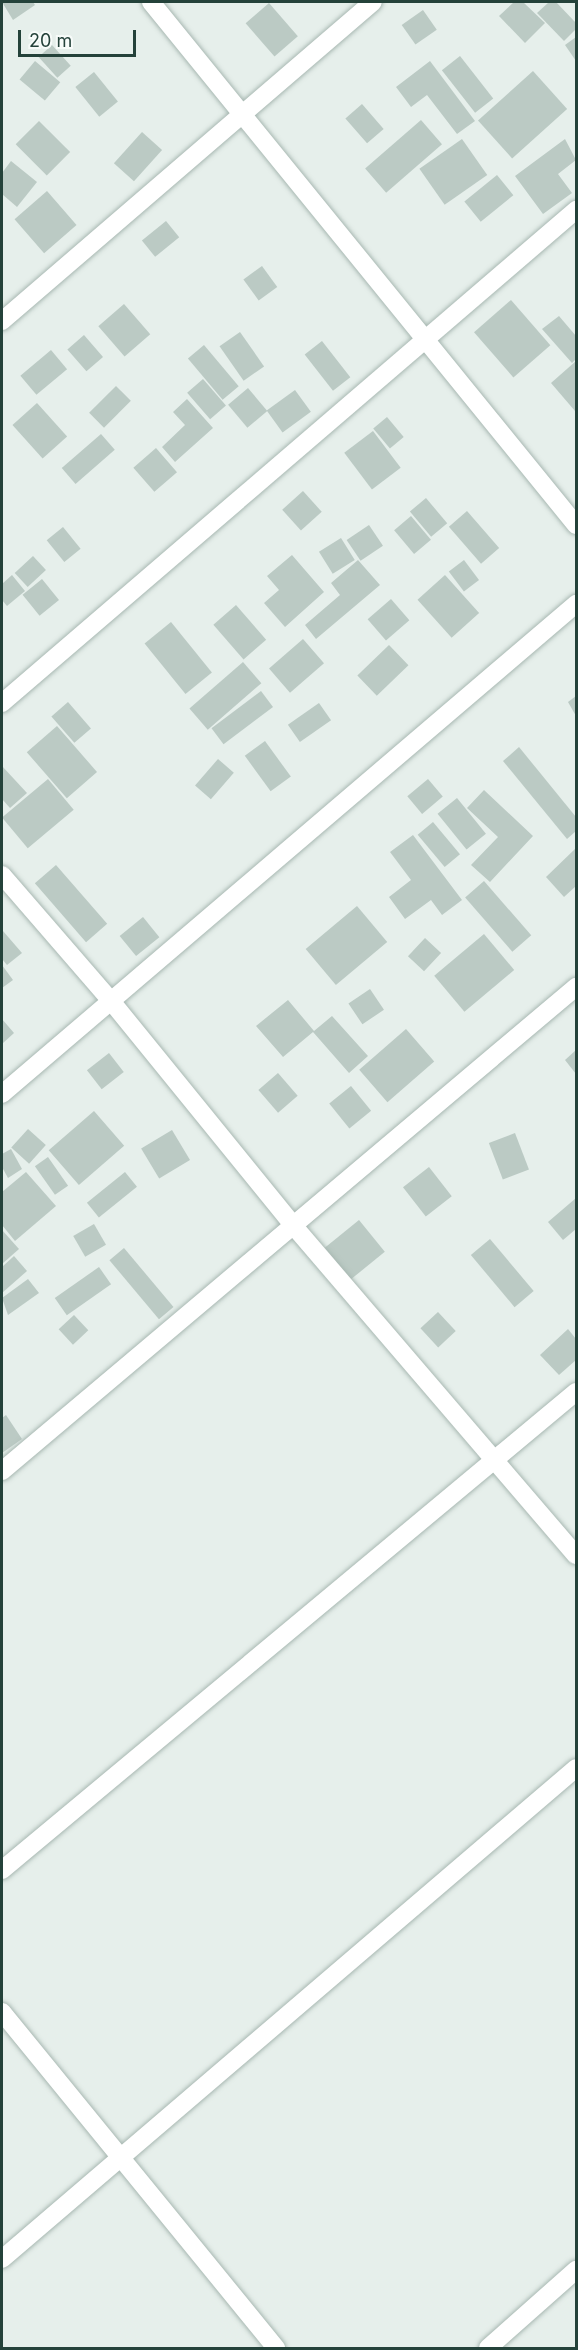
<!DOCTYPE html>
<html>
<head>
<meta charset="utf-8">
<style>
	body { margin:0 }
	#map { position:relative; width:578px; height:2350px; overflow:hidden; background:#e6efeb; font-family:Inter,sans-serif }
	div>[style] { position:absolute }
	.building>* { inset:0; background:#bbcac4; transform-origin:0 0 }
	.roads { filter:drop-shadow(0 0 2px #a8b8b2) drop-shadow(0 0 2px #a8b8b2) }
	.minor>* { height:18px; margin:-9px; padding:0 9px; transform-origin:9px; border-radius:9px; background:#fff }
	span { translate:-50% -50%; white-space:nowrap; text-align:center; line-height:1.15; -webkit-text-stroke:6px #f7fbf9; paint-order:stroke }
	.frame { position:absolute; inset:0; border:3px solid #24423a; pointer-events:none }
	.scale { position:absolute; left:18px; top:30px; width:118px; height:27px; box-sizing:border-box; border:3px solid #24423a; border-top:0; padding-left:8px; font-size:18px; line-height:21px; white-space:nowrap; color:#24423a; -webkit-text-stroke:4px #f7fbf9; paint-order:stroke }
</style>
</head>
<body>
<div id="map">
	<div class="building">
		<div style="clip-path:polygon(2px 2px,33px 2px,35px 5px,13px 20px)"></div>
		<div style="clip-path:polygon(514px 2px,523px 2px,545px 23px,525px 43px,499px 16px)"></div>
		<div style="clip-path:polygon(549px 2px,556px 2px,576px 23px,576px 29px,564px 41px,537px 13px)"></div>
		<div style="left:269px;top:3px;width:44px;height:31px;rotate:49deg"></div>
		<div style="left:423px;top:10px;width:24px;height:26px;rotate:55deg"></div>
		<div style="clip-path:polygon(576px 37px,576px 61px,565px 45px)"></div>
		<div style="left:52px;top:45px;width:28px;height:18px;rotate:48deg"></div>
		<div style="left:460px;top:56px;width:54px;height:23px;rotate:52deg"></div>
		<div style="left:35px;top:61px;width:33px;height:24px;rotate:40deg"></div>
		<div style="clip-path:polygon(430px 61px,475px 121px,457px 134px,427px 95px,411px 107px,396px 87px)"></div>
		<div style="left:533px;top:71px;width:51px;height:74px;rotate:48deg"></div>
		<div style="left:94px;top:72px;width:38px;height:24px;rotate:51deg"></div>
		<div style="left:362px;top:104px;width:33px;height:22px;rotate:49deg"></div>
		<div style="left:421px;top:120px;width:32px;height:74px;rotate:49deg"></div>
		<div style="left:39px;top:121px;width:44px;height:33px;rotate:45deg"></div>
		<div style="left:142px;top:132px;width:27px;height:42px;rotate:42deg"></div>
		<div style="left:462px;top:139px;width:44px;height:52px;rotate:55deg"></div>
		<div style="clip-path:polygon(565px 139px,576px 160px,558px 174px,572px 193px,543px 214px,515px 176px)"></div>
		<div style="clip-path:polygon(11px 161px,37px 182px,17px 207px,2px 194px,2px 173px)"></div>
		<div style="left:497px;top:175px;width:26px;height:42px;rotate:51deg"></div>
		<div style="left:47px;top:191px;width:45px;height:43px;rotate:49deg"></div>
		<div style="left:166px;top:221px;width:21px;height:31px;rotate:51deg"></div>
		<div style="left:262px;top:266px;width:26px;height:23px;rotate:54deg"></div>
		<div style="left:511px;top:300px;width:60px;height:49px;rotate:49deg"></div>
		<div style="left:124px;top:304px;width:40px;height:34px;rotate:49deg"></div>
		<div style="clip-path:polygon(559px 316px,576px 336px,576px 359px,572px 363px,542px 329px)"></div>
		<div style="left:240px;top:332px;width:42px;height:25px;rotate:55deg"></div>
		<div style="left:84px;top:335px;width:29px;height:22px;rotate:49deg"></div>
		<div style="left:322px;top:341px;width:46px;height:22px;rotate:52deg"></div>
		<div style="left:204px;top:345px;width:54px;height:21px;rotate:50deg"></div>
		<div style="left:51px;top:350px;width:25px;height:40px;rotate:50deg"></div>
		<div style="clip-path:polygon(576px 361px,576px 409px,575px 411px,551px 383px)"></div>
		<div style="left:203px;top:379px;width:35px;height:21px;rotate:49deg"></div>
		<div style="left:116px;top:386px;width:21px;height:38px;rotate:45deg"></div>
		<div style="left:248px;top:388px;width:30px;height:26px;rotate:50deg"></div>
		<div style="left:295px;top:390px;width:27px;height:35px;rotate:54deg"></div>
		<div style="clip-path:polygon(187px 399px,213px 428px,175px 462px,162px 447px,185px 425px,173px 412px)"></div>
		<div style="left:37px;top:403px;width:45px;height:33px;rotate:48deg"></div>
		<div style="left:387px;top:417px;width:26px;height:18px;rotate:50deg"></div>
		<div style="left:373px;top:431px;width:46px;height:36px;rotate:53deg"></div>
		<div style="left:101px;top:434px;width:21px;height:52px;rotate:49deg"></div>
		<div style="left:156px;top:448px;width:32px;height:30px;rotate:49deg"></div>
		<div style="left:303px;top:491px;width:28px;height:28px;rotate:48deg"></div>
		<div style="left:426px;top:498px;width:33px;height:21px;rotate:50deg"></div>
		<div style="left:467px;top:511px;width:49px;height:24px;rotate:49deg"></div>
		<div style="left:411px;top:516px;width:31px;height:22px;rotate:50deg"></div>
		<div style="left:369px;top:525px;width:25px;height:27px;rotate:56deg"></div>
		<div style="left:63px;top:527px;width:28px;height:21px;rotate:51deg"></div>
		<div style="left:341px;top:538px;width:26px;height:26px;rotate:58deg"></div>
		<div style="clip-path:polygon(292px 555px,324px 592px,285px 627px,264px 603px,279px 590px,267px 576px)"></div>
		<div style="left:33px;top:556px;width:19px;height:25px;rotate:47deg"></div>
		<div style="clip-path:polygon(358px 560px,380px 585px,316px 639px,305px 625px,340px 595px,331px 583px)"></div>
		<div style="left:464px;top:560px;width:25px;height:19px;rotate:53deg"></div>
		<div style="clip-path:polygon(12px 575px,25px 591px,7px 606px,2px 600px,2px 584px)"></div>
		<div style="left:445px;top:575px;width:51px;height:37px;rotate:48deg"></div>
		<div style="left:42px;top:579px;width:27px;height:25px;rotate:51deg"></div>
		<div style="left:391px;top:599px;width:28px;height:31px;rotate:49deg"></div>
		<div style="left:236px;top:605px;width:46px;height:30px;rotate:49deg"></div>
		<div style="left:171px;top:622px;width:65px;height:34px;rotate:51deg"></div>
		<div style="left:303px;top:639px;width:32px;height:45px;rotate:49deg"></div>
		<div style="left:389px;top:645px;width:28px;height:44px;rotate:46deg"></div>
		<div style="left:243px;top:662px;width:28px;height:71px;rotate:49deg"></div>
		<div style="left:261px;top:691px;width:20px;height:62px;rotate:53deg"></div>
		<div style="clip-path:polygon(576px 696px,576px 716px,568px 702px)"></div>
		<div style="left:68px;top:702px;width:35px;height:22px;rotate:49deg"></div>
		<div style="left:319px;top:703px;width:21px;height:38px;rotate:55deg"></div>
		<div style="left:57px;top:726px;width:61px;height:40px;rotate:49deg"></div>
		<div style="left:265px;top:741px;width:44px;height:25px;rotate:54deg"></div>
		<div style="clip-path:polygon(519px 747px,576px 817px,576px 831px,567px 839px,503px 761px)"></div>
		<div style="left:218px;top:759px;width:21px;height:35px;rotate:41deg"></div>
		<div style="clip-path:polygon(2px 766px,27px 793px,10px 808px,2px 799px)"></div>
		<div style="left:48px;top:779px;width:40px;height:60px;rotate:50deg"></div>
		<div style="left:428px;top:779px;width:23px;height:27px;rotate:50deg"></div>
		<div style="clip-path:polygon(484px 790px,533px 836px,490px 882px,471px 865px,498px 837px,467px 808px)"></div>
		<div style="left:457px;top:798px;width:46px;height:25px;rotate:51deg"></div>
		<div style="left:433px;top:822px;width:42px;height:20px;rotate:50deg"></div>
		<div style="clip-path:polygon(413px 835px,462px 900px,442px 915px,431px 900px,405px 919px,389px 897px,411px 880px,390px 852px)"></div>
		<div style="clip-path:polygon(576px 848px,576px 886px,564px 897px,546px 877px)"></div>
		<div style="left:56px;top:865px;width:78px;height:28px;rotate:49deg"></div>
		<div style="left:484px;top:881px;width:72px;height:25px;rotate:49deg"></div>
		<div style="left:357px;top:906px;width:47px;height:67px;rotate:50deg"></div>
		<div style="left:143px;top:917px;width:26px;height:30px;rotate:51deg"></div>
		<div style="clip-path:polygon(3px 931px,22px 953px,7px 965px,2px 959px)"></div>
		<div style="left:484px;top:934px;width:47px;height:65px;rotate:50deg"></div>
		<div style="left:425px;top:938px;width:22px;height:25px;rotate:43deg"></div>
		<div style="clip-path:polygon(2px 965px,13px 980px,2px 988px)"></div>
		<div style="left:370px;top:989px;width:25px;height:26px;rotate:56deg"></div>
		<div style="clip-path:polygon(288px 1000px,314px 1031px,332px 1016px,368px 1056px,349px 1073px,313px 1032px,283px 1057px,256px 1026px)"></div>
		<div style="clip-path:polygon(2px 1019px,14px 1033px,2px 1044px)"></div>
		<div style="left:406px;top:1029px;width:43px;height:62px;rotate:49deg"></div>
		<div style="clip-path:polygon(576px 1050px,576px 1074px,565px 1060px)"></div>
		<div style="left:109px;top:1053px;width:24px;height:28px;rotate:52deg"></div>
		<div style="left:278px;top:1073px;width:30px;height:26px;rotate:49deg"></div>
		<div style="left:351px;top:1086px;width:32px;height:28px;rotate:51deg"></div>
		<div style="left:94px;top:1111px;width:46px;height:60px;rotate:49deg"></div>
		<div style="left:28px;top:1129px;width:24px;height:25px;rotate:42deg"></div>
		<div style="left:172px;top:1130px;width:35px;height:36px;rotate:59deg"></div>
		<div style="left:515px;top:1133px;width:39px;height:28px;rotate:69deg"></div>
		<div style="clip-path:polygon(11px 1149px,22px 1169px,8px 1178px,2px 1167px,2px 1154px)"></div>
		<div style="left:48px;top:1157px;width:35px;height:16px;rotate:55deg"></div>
		<div style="left:429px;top:1167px;width:37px;height:33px;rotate:52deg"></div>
		<div style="clip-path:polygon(26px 1172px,56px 1206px,15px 1241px,2px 1225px,2px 1192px)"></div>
		<div style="left:125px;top:1172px;width:19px;height:49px;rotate:51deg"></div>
		<div style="clip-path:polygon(576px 1198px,576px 1229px,563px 1240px,548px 1222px)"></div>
		<div style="left:359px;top:1220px;width:41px;height:44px;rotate:51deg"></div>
		<div style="left:94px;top:1224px;width:24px;height:24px;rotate:60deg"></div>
		<div style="clip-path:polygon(2px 1230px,19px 1249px,2px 1264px)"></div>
		<div style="left:490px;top:1239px;width:68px;height:25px;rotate:50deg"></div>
		<div style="left:124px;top:1248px;width:77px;height:19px;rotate:50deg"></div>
		<div style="clip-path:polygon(14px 1256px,27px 1271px,2px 1293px,2px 1267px)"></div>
		<div style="left:99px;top:1267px;width:21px;height:54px;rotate:55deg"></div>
		<div style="clip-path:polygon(28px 1279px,39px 1293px,8px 1315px,2px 1298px)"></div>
		<div style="left:438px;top:1312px;width:26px;height:24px;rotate:47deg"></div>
		<div style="left:74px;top:1315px;width:21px;height:21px;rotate:47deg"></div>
		<div style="clip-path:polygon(568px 1329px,576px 1339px,576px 1360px,559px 1375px,540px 1355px)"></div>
		<div style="clip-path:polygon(6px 1415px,22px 1439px,2px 1453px,2px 1418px)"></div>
	</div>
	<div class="roads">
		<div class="minor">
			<div style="left:151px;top:2px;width:674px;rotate:50.9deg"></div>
			<div style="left:2px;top:321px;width:489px;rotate:-40.7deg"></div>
			<div style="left:2px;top:703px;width:757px;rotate:-40.66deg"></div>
			<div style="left:2px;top:875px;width:167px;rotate:49.1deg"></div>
			<div style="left:111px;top:1001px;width:287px;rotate:50.9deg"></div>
			<div style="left:292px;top:1224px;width:436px;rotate:49.4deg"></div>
			<div style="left:2px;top:1094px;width:755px;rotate:-40.49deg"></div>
			<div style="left:2px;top:1471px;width:751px;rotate:-40.14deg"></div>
			<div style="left:2px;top:1870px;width:747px;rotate:-39.79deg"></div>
			<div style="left:2px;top:2012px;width:434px;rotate:50.8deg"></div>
			<div style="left:2px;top:2259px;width:755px;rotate:-40.54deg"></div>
			<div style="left:488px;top:2348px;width:118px;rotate:-41.6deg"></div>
		</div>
	</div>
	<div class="frame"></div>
	<div class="scale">20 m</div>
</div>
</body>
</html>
